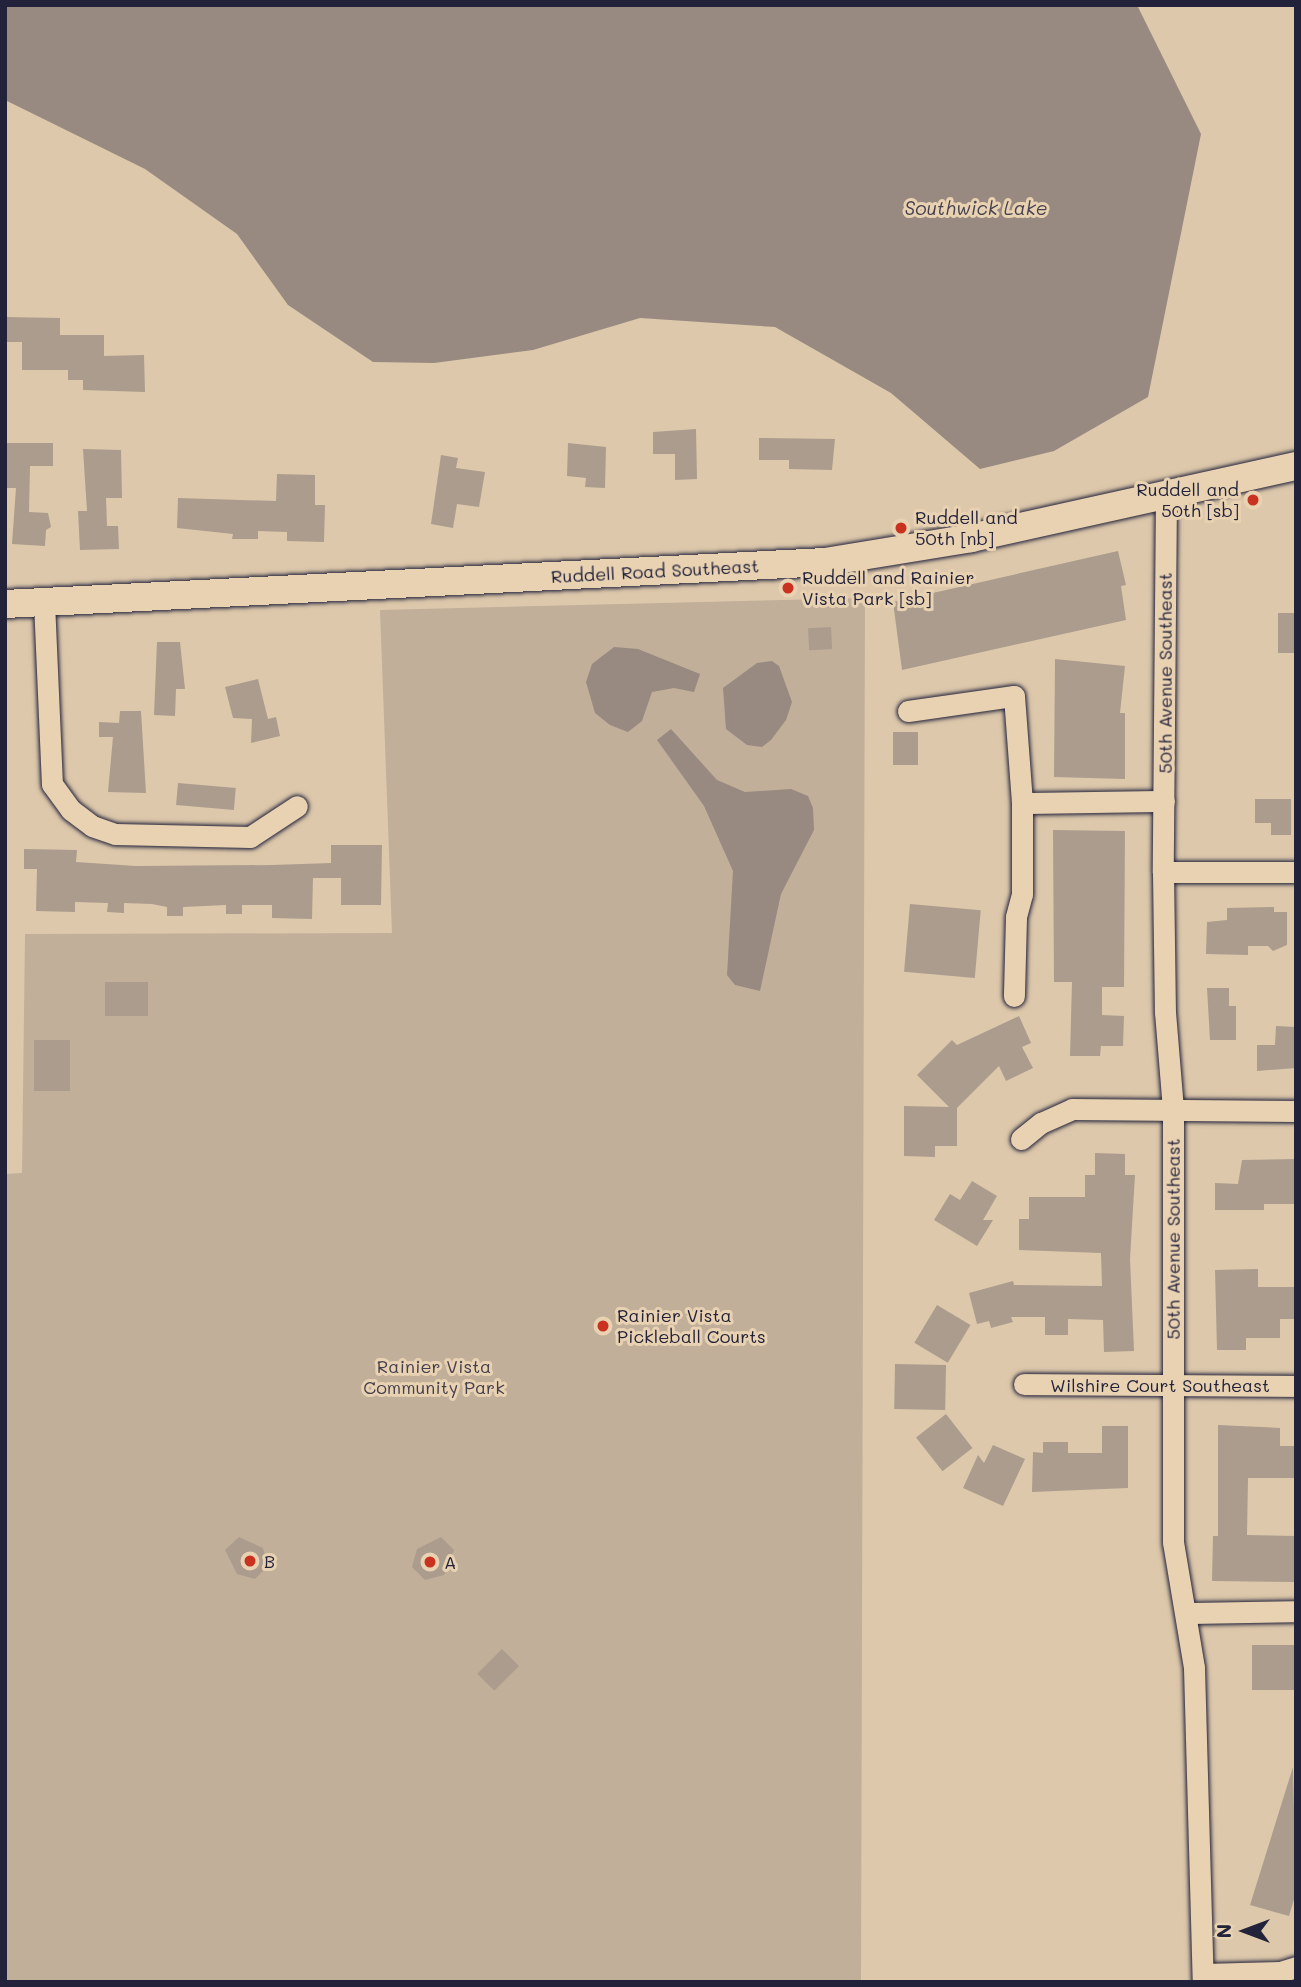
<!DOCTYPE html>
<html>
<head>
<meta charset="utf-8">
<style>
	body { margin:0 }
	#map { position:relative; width:1301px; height:1987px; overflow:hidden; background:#ddc8ab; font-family:Mali,sans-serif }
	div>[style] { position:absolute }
	.green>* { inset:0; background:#c1af9a }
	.water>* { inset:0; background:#988a81 }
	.building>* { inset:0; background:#ab9c8d; transform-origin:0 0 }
	.roads { filter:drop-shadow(0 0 2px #22223b) drop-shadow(0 0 2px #22223b) }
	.street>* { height:21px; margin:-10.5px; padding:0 10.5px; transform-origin:10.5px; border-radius:10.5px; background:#e9d2b2 }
	.secondary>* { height:28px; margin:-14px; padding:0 14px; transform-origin:14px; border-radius:14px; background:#e9d2b2 }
	.dots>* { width:19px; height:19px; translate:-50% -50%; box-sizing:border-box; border:4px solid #e9d2b2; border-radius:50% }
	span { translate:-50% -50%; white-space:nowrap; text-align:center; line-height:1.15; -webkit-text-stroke:6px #e9d2b2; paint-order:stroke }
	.poi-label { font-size:18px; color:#22223b }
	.right { translate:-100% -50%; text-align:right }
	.left { translate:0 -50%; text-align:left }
	.street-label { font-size:18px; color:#22223b }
	.park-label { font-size:18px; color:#423e4e }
	.water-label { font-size:19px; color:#454150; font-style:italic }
	.frame { position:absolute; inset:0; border:7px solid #22223b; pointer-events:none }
	.north { position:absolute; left:1210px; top:1896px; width:70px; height:70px; -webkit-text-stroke:5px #e9d2b2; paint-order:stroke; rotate:270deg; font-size:19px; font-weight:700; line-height:28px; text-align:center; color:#22223b }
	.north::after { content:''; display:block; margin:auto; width:24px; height:32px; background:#22223b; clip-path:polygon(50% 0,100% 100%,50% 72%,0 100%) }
</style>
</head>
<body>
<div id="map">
	<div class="green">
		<div style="clip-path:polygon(865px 598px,861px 1982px,5px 1982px,5px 1174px,22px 1173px,25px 934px,392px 933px,380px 610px)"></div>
	</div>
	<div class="water">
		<div style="clip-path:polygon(5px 5px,1137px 5px,1201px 134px,1148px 397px,1054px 451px,980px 469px,891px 393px,775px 327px,640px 318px,533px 350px,434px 363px,373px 362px,288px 305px,237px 234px,145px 169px,5px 100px)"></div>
		<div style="clip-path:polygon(614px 647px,638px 649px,700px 674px,694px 692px,674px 688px,652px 692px,642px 721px,628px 732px,610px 725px,595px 713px,586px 682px,592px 664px)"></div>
		<div style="clip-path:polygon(772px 661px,779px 666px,792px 702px,786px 720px,771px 740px,762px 747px,747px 745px,726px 729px,723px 688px,757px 663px)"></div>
		<div style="clip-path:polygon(671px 729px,717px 780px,745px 792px,791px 789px,808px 796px,813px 808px,814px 830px,781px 894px,760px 991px,735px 985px,727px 975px,733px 871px,704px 806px,657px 740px)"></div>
	</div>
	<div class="building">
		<div style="clip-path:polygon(5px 317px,60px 318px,60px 335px,104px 335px,104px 356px,144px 355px,145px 392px,83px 390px,83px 380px,68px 380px,68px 370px,22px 370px,22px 342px,5px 342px)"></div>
		<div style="clip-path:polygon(696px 429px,697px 479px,675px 480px,675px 454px,653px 454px,653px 432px)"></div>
		<div style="clip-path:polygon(759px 438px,835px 439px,832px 470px,789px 469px,789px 460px,759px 460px)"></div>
		<div style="clip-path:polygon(5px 443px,53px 443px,53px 466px,30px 466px,29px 512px,48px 513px,51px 527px,46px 530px,45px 546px,12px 544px,16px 488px,5px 488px)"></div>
		<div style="clip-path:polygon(568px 443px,606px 447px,605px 488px,585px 487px,586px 478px,567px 476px)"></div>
		<div style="clip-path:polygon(83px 449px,121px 450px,122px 498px,106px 498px,107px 526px,118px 526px,119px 549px,80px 550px,78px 511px,87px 511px)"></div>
		<div style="clip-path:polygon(441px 455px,458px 458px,456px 468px,485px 472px,479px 507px,457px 504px,453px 528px,431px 524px)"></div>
		<div style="clip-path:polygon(277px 474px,315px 475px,315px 505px,325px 505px,324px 542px,287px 541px,287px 532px,258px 531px,258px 539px,232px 539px,233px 534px,177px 528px,178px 498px,276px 501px)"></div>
		<div style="clip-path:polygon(1118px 551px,1126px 585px,1121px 586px,1126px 620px,902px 670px,893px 602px)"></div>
		<div style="left:1278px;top:613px;width:18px;height:40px"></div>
		<div style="left:831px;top:627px;width:22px;height:23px;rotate:87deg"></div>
		<div style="clip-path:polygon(157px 642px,180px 642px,185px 689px,176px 689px,175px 716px,154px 715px)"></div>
		<div style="clip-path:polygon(1055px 659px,1125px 666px,1120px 713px,1125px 713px,1125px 779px,1054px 777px)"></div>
		<div style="clip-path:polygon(258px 679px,268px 719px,276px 717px,280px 736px,251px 743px,252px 719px,233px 718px,225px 687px)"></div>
		<div style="clip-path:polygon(120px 711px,141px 711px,146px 793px,108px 792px,113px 737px,99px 737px,99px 722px,119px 723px)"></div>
		<div style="left:918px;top:732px;width:33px;height:25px;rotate:90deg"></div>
		<div style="left:178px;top:783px;width:58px;height:22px;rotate:5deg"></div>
		<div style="clip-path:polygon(1255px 799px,1291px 799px,1291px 835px,1271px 835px,1271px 823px,1255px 823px)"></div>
		<div style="clip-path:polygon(1053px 830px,1125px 831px,1124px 987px,1102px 987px,1102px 1015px,1124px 1016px,1123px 1046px,1101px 1046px,1100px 1056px,1070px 1056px,1072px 982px,1054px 982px)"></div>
		<div style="clip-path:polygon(331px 845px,382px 845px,381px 905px,341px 905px,341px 878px,313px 878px,312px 919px,272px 918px,272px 905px,242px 905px,242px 914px,226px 914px,226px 905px,183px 907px,183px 916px,167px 916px,167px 907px,152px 904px,124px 903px,124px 913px,107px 912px,108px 903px,75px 902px,75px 912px,36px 911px,37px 869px,24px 869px,24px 849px,77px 850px,76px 862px,136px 866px,272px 865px,331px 863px)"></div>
		<div style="left:910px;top:904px;width:71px;height:68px;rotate:5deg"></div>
		<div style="clip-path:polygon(1274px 907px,1274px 912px,1287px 912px,1287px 945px,1273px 951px,1268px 946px,1248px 946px,1248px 955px,1206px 954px,1207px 922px,1227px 920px,1227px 908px)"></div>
		<div style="left:105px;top:982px;width:43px;height:34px"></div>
		<div style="clip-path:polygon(1207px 988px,1229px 988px,1229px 1006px,1236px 1006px,1236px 1040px,1210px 1040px)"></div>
		<div style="clip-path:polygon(1019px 1016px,1031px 1043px,1022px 1047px,1033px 1068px,1006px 1081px,999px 1066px,957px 1108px,957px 1146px,935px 1146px,935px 1157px,904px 1156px,904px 1106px,949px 1107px,917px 1075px,952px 1040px,957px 1045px)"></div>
		<div style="clip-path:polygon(1276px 1026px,1296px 1027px,1296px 1068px,1257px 1071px,1257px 1045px,1275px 1045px)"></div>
		<div style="left:34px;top:1040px;width:36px;height:51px"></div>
		<div style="clip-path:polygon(1095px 1153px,1125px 1154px,1125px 1175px,1135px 1175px,1130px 1259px,1134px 1351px,1104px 1352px,1103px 1320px,1068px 1319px,1068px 1335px,1045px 1335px,1045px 1317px,1011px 1317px,1013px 1322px,991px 1328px,989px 1321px,977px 1324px,969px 1293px,1013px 1281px,1014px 1285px,1102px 1286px,1101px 1253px,1019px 1250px,1019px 1219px,1029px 1219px,1029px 1197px,1085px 1197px,1085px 1175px,1095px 1175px)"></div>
		<div style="clip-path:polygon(1296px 1159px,1296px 1204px,1264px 1204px,1264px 1210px,1215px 1210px,1215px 1183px,1238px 1184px,1242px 1160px)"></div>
		<div style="clip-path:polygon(972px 1181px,997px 1196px,983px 1220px,993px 1220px,977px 1246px,934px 1220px,950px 1194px,960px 1200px)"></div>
		<div style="clip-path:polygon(1258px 1269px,1258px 1287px,1296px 1287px,1296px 1319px,1280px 1319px,1280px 1338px,1246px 1338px,1246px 1350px,1217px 1350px,1215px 1270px)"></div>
		<div style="left:937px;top:1305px;width:39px;height:44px;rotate:31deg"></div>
		<div style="left:895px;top:1364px;width:51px;height:45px;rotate:1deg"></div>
		<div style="left:946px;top:1414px;width:43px;height:38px;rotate:52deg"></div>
		<div style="clip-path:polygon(1218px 1425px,1280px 1428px,1280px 1446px,1296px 1446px,1296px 1478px,1248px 1478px,1247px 1535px,1296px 1536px,1296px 1582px,1212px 1581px,1213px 1536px,1218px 1536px)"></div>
		<div style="clip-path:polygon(1102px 1426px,1128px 1426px,1128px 1488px,1032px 1492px,1033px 1452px,1043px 1453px,1043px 1442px,1068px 1442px,1068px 1453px,1102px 1453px)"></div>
		<div style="clip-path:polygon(993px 1445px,1025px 1459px,1003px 1506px,963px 1488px,978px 1455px,984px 1463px)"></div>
		<div style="clip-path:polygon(239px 1537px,263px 1548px,268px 1566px,255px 1579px,237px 1574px,225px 1550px)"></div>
		<div style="clip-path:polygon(441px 1537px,454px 1550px,444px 1575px,425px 1580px,412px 1567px,417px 1549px)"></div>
		<div style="left:1252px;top:1645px;width:43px;height:45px"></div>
		<div style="left:502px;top:1649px;width:24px;height:35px;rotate:45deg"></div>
		<div style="clip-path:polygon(1293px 1767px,1296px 1893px,1289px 1916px,1250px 1905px)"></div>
	</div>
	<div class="roads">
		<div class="street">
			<div style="left:1166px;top:495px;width:377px;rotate:90.5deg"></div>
			<div style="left:1163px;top:872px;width:140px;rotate:89.2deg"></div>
			<div style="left:1165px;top:1012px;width:98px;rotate:85.3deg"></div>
			<div style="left:1173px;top:1110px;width:432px;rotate:90deg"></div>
			<div style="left:1173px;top:1542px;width:128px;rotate:80.5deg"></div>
			<div style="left:1194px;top:1668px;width:314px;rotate:88.4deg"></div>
			<div style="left:44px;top:602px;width:182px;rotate:87.5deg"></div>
			<div style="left:52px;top:784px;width:32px;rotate:54deg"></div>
			<div style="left:71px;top:810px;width:26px;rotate:37deg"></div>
			<div style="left:92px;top:826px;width:24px;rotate:19deg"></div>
			<div style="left:115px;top:834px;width:135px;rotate:1.3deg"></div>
			<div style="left:250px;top:837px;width:56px;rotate:-33.4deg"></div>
			<div style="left:908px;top:711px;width:107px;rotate:-8.1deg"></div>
			<div style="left:1014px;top:696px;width:107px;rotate:85.7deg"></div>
			<div style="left:1022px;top:803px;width:91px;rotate:90deg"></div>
			<div style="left:1022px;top:894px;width:24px;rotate:105deg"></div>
			<div style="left:1016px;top:917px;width:79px;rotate:91.5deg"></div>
			<div style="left:1022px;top:803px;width:142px;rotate:-0.8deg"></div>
			<div style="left:1163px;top:872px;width:133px"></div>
			<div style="left:1021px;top:1139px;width:26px;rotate:-39deg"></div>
			<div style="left:1041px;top:1123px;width:34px;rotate:-24deg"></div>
			<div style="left:1072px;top:1109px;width:224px;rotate:0.5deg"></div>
			<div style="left:1024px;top:1384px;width:272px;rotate:0.4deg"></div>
			<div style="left:1186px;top:1613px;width:110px;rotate:-1deg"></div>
			<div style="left:1203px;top:1974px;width:77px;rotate:-1.5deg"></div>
			<div style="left:1280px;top:1972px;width:17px;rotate:-17deg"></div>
		</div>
		<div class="secondary">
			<div style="left:5px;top:604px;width:821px;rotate:-2.93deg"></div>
			<div style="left:825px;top:562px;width:148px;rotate:-9.3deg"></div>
			<div style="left:971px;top:538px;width:333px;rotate:-12.5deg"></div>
		</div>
	</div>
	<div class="dots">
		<div style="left:1253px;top:500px;background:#c8321e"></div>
		<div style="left:901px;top:528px;background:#c8321e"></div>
		<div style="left:788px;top:588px;background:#c8321e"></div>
		<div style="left:603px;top:1326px;background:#c8321e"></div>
		<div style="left:250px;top:1561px;background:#c8321e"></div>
		<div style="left:430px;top:1562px;background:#c8321e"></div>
	</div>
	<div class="poi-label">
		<span class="right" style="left:1239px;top:500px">Ruddell and<br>50th [sb]</span>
		<span class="left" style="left:915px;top:528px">Ruddell and<br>50th [nb]</span>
		<span class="left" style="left:802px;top:588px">Ruddell and Rainier<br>Vista Park [sb]</span>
		<span class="left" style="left:617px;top:1326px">Rainier Vista<br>Pickleball Courts</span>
		<span class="left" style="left:264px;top:1561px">B</span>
		<span class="left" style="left:444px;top:1562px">A</span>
	</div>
	<div class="street-label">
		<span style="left:655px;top:571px;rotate:-3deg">Ruddell Road Southeast</span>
		<span style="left:1165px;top:673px;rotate:-90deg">50th Avenue Southeast</span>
		<span style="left:1173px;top:1239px;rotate:-90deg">50th Avenue Southeast</span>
		<span style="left:1160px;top:1385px">Wilshire Court Southeast</span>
	</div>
	<div class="park-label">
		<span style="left:434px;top:1377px">Rainier Vista<br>Community Park</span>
	</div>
	<div class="water-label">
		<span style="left:976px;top:208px">Southwick Lake</span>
	</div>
	<div class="frame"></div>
	<div class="north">N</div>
</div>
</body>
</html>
